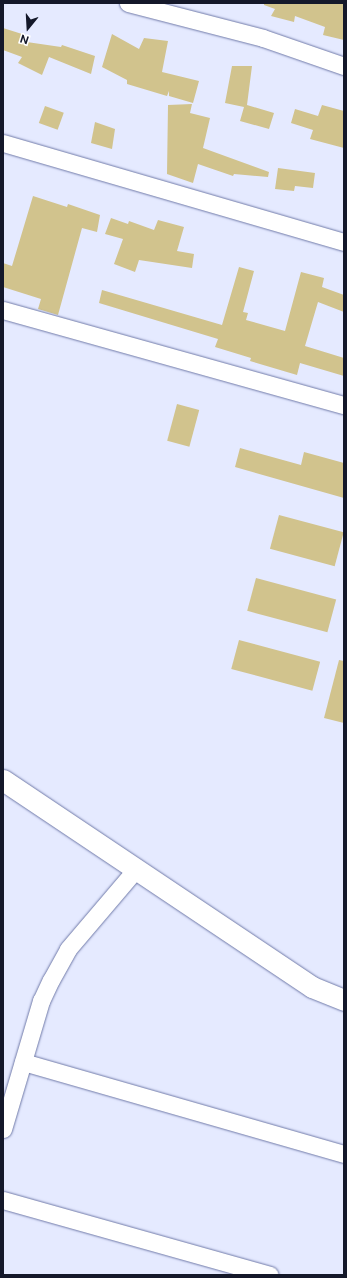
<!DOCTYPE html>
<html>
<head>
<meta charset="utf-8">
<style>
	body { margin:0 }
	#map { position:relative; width:347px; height:1278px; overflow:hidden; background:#e5eaff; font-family:"Public Sans",sans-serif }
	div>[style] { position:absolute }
	.building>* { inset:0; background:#d1c38d; transform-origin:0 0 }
	.roads { filter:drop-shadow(0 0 1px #707aa9) drop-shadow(0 0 1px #707aa9) }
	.minor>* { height:17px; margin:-8.5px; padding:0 8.5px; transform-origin:8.5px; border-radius:8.5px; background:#fff }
	.tertiary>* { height:21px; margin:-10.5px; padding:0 10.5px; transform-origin:10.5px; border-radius:10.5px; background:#fff }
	span { translate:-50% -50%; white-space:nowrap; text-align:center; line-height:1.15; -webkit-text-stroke:3.5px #fff; paint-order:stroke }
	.frame { position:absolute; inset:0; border:4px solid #14182a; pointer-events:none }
	.north { position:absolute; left:8px; top:8px; width:40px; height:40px; -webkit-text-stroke:3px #fff; paint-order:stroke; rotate:198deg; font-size:11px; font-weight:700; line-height:16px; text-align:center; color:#14182a }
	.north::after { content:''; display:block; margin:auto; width:14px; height:18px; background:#14182a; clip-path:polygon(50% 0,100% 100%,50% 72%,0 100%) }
</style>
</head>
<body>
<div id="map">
	<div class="building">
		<div style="clip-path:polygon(264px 3px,344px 3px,344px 40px,323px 35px,325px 27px,295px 16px,294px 22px,271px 16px,275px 9px,264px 5px)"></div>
		<div style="clip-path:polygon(3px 28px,22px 34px,20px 41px,61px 47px,62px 45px,95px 56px,91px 74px,49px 57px,42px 75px,18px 63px,22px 57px,3px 50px)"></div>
		<div style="clip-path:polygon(112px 34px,139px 49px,144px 38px,168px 41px,162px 72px,199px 81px,193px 103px,169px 96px,169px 91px,167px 96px,127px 84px,127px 80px,102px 67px)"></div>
		<div style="clip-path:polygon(232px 66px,252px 66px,247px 105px,274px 113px,269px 129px,240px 121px,244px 107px,225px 103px)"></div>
		<div style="clip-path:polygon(192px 104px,190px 113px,210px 118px,203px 148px,269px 172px,268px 177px,234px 174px,233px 176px,198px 164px,193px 183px,167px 174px,168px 105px)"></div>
		<div style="clip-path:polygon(322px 105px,344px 111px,344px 148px,310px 139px,313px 130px,291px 123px,295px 109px,318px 116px)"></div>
		<div style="left:45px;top:106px;width:20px;height:18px;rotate:20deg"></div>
		<div style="clip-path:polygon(95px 122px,115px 129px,112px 149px,91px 143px)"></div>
		<div style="clip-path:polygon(278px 168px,315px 173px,313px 188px,295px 186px,294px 191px,275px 189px)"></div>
		<div style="clip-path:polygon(33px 196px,67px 207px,68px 204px,100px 215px,97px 232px,82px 228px,58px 315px,38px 309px,41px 299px,3px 287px,3px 263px,12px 266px)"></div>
		<div style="clip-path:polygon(111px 218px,128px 224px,129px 221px,154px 230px,158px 220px,184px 227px,177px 251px,194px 254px,192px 268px,139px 260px,135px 272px,114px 264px,123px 239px,105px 234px)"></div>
		<div style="clip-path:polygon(239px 267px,254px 271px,243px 312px,248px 313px,246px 320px,285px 331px,301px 272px,324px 278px,322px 287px,344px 295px,344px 312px,318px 302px,305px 346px,344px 358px,344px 376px,300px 363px,297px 375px,250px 361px,251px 358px,215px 347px,218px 339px,99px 303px,102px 290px,222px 325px)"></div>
		<div style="left:177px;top:404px;width:23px;height:38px;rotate:15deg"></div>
		<div style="clip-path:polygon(240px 448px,301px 465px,304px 452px,344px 463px,344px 498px,235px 467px)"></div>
		<div style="left:279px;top:515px;width:67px;height:35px;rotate:15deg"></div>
		<div style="left:256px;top:578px;width:83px;height:34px;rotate:15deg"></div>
		<div style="left:239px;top:640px;width:84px;height:30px;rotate:15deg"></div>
		<div style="clip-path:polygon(339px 660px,344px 661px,344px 723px,324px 718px)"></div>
	</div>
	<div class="roads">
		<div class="minor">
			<div style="left:128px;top:3px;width:139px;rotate:14.5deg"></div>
			<div style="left:263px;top:38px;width:86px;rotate:19.1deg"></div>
			<div style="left:3px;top:143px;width:355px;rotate:16.2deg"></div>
			<div style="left:3px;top:310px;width:354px;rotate:15.6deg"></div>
			<div style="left:23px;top:1062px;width:334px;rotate:16deg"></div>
			<div style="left:3px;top:1129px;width:134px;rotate:-73.5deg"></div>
			<div style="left:41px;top:1001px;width:23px;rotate:-65deg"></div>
			<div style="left:51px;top:980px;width:35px;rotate:-61deg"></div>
			<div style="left:68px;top:949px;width:105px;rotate:-49.6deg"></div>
			<div style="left:3px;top:1200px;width:277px;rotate:15.7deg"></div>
		</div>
		<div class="tertiary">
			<div style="left:3px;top:780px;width:372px;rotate:33.8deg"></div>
			<div style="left:312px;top:987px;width:35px;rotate:22deg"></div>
		</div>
	</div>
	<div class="frame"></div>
	<div class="north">N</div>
</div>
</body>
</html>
